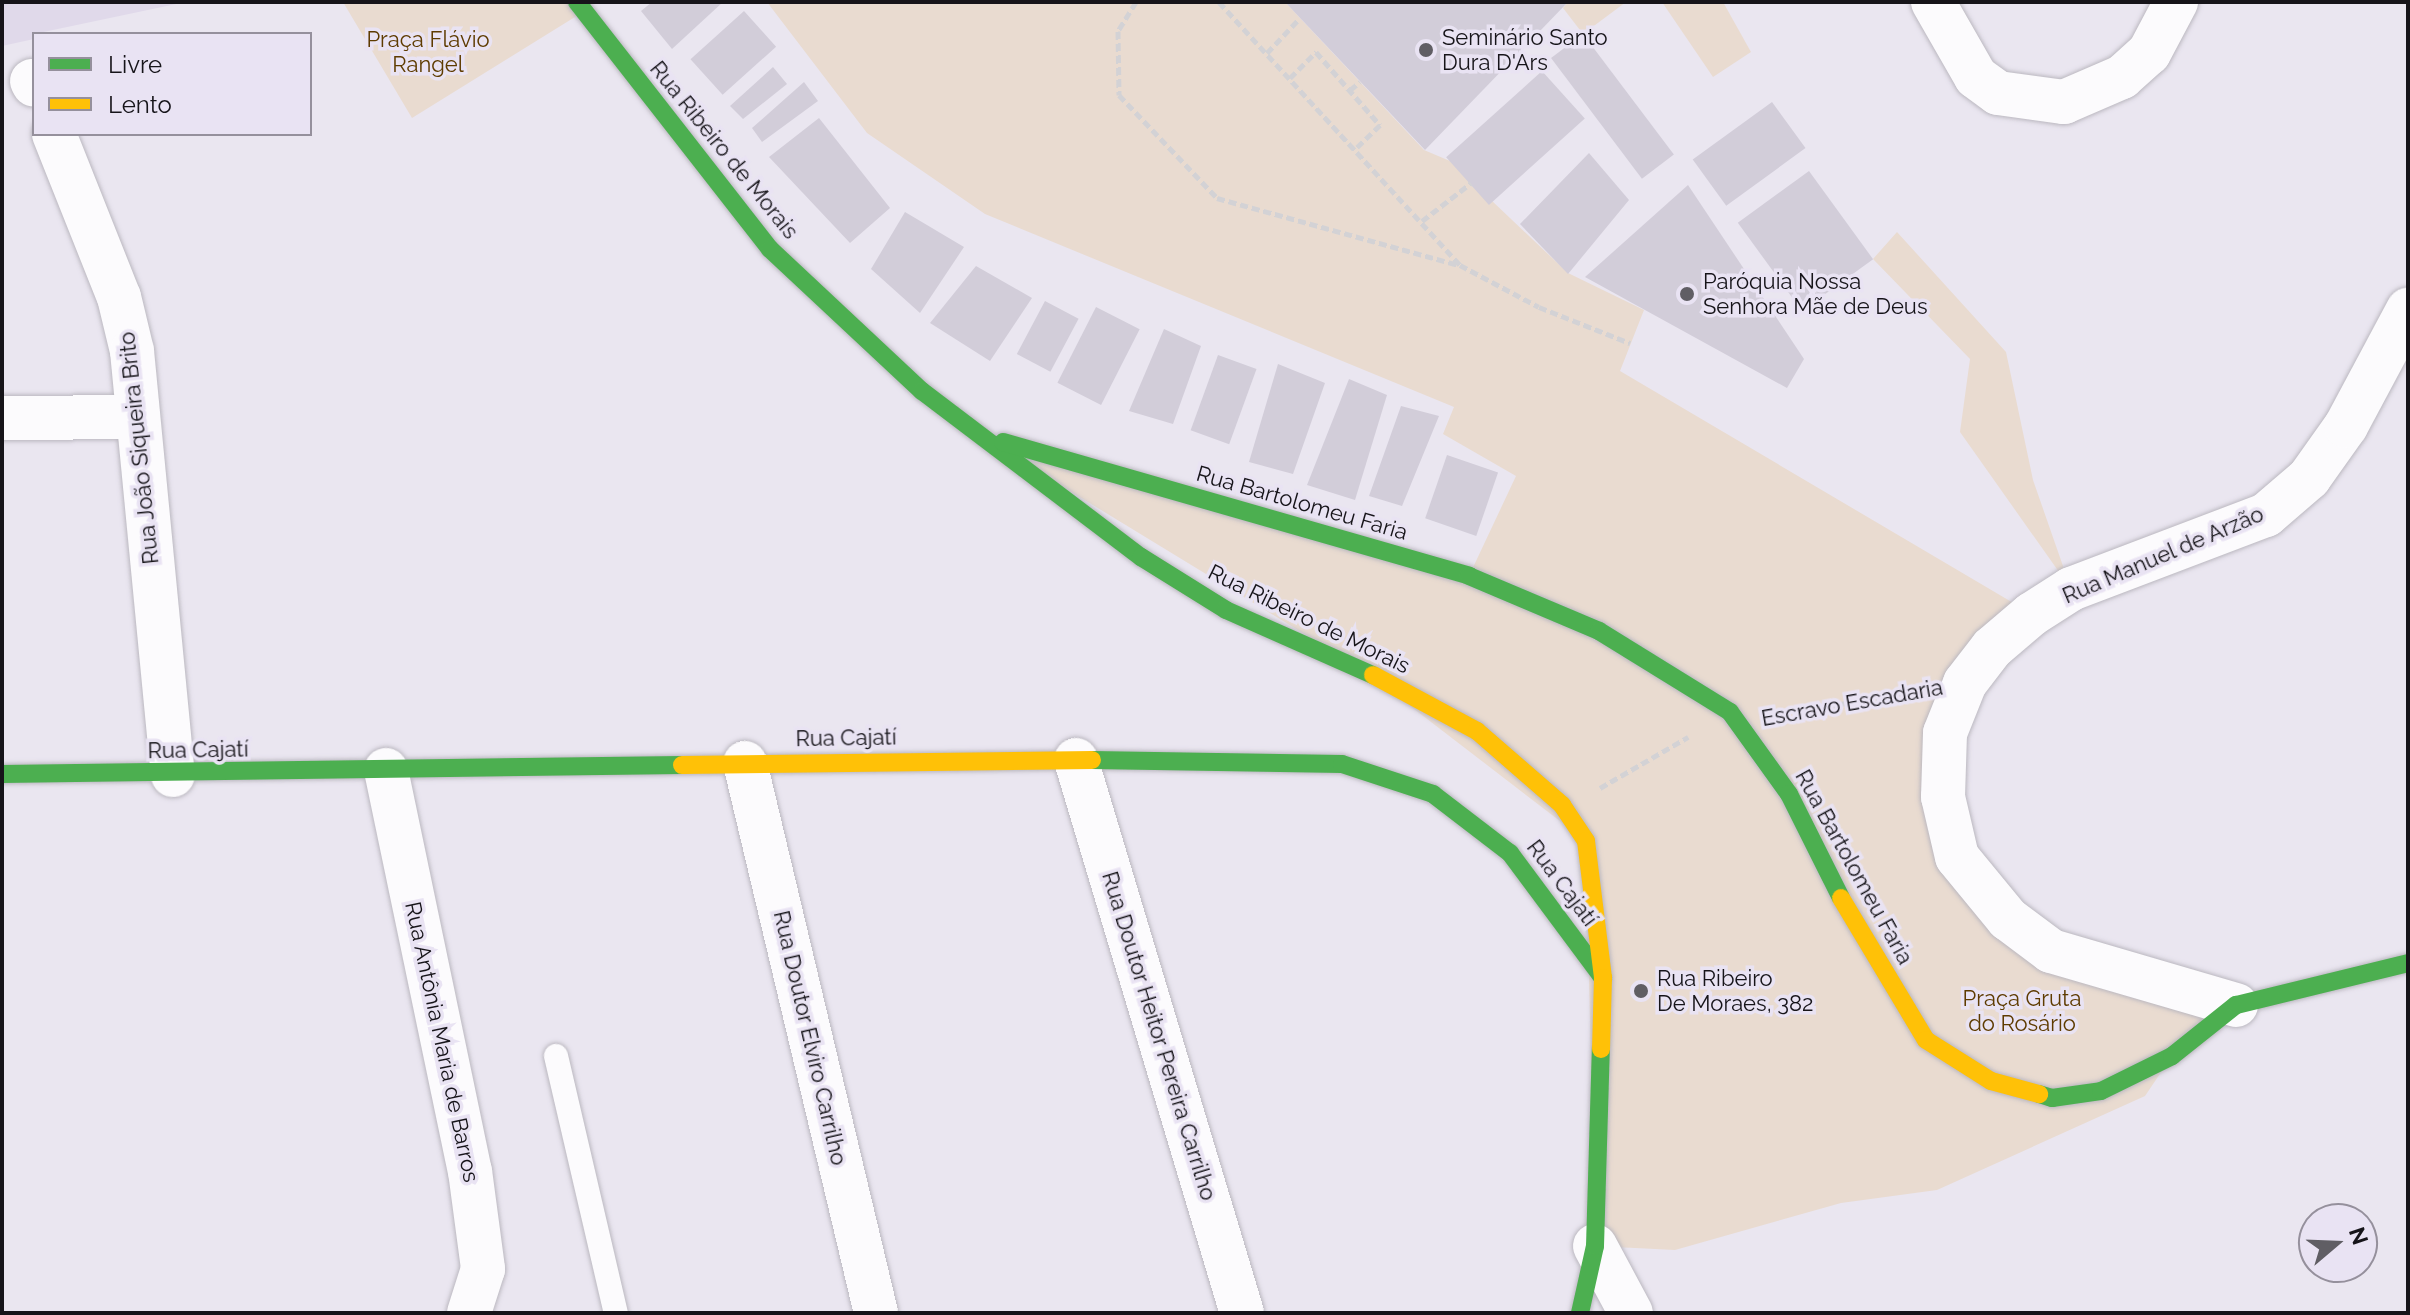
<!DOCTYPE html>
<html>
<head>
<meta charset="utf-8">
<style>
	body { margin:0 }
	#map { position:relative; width:2410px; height:1315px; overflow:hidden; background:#eae6f0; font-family:Raleway,sans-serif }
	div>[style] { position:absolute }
	.built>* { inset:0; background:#e0d9ea }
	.green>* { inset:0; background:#e9dbd0 }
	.building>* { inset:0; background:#d2cdd9; transform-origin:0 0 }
	.path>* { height:5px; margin-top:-2.5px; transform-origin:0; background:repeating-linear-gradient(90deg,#d3d2d5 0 8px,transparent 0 12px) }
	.roads { filter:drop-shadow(0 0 2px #bbb8c0) drop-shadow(0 0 2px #bbb8c0) }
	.lane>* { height:24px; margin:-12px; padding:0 12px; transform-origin:12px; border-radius:12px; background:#fcfbfd }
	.street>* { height:44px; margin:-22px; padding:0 22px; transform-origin:22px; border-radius:22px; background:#fcfbfd }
	.fast>* { height:18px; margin:-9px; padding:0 9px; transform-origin:9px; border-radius:9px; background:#4caf50 }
	.slow>* { height:18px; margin:-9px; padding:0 9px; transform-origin:9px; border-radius:9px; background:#ffc107 }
	.dots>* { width:22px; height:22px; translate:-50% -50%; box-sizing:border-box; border:4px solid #e9e3f3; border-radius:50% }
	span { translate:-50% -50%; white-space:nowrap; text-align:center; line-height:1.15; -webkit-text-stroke:7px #e9e3f3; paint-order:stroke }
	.poi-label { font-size:22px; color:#161419 }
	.left { translate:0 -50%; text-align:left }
	.park-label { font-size:22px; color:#5e3b00 }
	.street-label { font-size:22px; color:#161419 }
	.frame { position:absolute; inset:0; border:4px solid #161419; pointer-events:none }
	.legend { position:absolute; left:32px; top:32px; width:280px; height:104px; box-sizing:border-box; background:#e9e3f3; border:2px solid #95909c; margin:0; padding:10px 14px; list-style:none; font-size:24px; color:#161419 }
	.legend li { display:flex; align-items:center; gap:16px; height:40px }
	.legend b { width:40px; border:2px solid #95909c }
	.north { position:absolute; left:2298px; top:1203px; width:80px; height:80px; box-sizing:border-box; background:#e9e3f3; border:2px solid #95909c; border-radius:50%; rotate:71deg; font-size:22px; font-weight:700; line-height:32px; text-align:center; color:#161419 }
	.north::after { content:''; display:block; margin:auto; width:28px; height:36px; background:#605e64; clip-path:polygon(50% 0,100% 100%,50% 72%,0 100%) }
</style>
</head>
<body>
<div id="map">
	<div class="built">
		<div style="clip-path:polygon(2px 2px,180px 2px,181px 3px,34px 34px,34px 39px,2px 46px)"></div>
	</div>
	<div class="green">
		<div style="clip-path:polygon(343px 2px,577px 2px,583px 12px,412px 118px)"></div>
		<div style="clip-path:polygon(767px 2px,1285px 2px,1424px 150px,1450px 161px,1568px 273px,1644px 310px,1620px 371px,2032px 614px,1992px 648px,1943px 797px,2008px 919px,2236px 1005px,2172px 1056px,2145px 1096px,1937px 1190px,1841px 1203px,1675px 1250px,1595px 1246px,1586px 841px,1362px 669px,978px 435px,1469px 576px,1516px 476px,1443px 434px,1454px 407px,985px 214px,867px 133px)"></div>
		<div style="clip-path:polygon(1568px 2px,1626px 2px,1583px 34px,1563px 8px)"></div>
		<div style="clip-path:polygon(1662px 2px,1723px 2px,1751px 52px,1713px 77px)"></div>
		<div style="clip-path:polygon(1897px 232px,2006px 352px,2033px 480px,2071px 589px,1960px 432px,1970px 359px,1873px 259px)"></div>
	</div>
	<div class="building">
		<div style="clip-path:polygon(652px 2px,723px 2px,672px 49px,641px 11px)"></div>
		<div style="clip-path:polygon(1285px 2px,1568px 2px,1425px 150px)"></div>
		<div style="left:744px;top:11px;width:48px;height:72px;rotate:48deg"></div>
		<div style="left:1583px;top:34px;width:151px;height:40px;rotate:53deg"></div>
		<div style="clip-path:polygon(773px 67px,787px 84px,743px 119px,730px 106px)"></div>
		<div style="left:1542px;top:71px;width:64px;height:129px;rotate:48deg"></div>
		<div style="clip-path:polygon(804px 82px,818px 101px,762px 142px,752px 128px)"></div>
		<div style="left:1772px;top:102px;width:57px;height:98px;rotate:54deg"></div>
		<div style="clip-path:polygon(819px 118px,890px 208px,850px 243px,769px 157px)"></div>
		<div style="clip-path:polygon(1589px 153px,1629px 200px,1568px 274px,1520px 224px)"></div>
		<div style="left:1809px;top:171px;width:109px;height:88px;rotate:54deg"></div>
		<div style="clip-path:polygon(1688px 185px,1804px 359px,1787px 388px,1585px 277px)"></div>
		<div style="clip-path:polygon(905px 212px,964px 247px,920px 313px,871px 269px)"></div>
		<div style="clip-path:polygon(976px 266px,1032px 298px,990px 361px,930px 323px)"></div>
		<div style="left:1045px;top:301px;width:38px;height:60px;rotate:28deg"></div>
		<div style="left:1096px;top:307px;width:49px;height:85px;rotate:27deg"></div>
		<div style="clip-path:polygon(1164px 329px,1201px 346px,1173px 424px,1129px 411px)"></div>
		<div style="left:1218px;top:355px;width:41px;height:80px;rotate:20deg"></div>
		<div style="clip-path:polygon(1278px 364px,1325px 383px,1293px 474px,1249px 462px)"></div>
		<div style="clip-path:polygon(1349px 379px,1387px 395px,1355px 500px,1307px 485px)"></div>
		<div style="clip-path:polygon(1401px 406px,1439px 416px,1402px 506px,1369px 496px)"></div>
		<div style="left:1447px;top:455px;width:54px;height:67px;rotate:19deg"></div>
	</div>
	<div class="path">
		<div style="left:1136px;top:2px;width:34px;rotate:122deg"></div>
		<div style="left:1118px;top:31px;width:64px;rotate:89.1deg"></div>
		<div style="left:1119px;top:95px;width:142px;rotate:46.4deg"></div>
		<div style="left:1217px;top:198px;width:251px;rotate:15.5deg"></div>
		<div style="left:1219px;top:2px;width:357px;rotate:47.5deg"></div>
		<div style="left:1460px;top:265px;width:89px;rotate:28deg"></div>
		<div style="left:1539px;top:307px;width:98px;rotate:21.6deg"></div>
		<div style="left:1267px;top:53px;width:48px;rotate:-46.7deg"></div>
		<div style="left:1290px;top:78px;width:37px;rotate:-45deg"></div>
		<div style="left:1316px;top:52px;width:97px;rotate:48.8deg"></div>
		<div style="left:1380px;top:125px;width:33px;rotate:136deg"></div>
		<div style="left:1350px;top:90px;width:13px;rotate:-39deg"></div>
		<div style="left:1422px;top:221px;width:62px;rotate:-37.8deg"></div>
		<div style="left:1781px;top:714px;width:138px;rotate:-9.6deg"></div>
		<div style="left:1600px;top:788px;width:102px;rotate:-30.1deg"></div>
	</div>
	<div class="roads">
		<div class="lane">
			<div style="left:556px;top:1056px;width:264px;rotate:76.9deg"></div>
		</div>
		<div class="street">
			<div style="left:1933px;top:2px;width:86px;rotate:60.2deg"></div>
			<div style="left:1976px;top:77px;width:27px;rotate:36deg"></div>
			<div style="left:1998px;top:93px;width:67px;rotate:7.8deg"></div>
			<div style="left:2064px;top:102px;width:63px;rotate:-23.3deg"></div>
			<div style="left:2122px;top:77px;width:36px;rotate:-42deg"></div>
			<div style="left:2149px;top:53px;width:58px;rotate:-62.1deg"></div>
			<div style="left:32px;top:81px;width:4px;rotate:63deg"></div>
			<div style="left:54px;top:134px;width:175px;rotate:68.3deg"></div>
			<div style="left:119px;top:297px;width:56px;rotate:76.5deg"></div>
			<div style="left:132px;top:351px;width:426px;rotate:84.5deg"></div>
			<div style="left:2px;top:418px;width:136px;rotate:-0.4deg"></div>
			<div style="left:1076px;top:760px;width:577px;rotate:73.29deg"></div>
			<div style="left:745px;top:763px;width:565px;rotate:76.6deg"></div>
			<div style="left:386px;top:770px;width:410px;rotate:78.2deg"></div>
			<div style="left:470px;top:1171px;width:99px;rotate:82.4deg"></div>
			<div style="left:483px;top:1269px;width:46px;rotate:107.7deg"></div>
			<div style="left:2236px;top:1005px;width:193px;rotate:-163.7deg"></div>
			<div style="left:2051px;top:951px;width:54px;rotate:-143.3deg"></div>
			<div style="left:2008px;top:919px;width:80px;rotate:-129.4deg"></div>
			<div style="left:1957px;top:857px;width:62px;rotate:-103.1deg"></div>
			<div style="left:1943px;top:797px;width:64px;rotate:-88.2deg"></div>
			<div style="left:1945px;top:733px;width:54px;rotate:-68.2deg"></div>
			<div style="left:1965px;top:683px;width:44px;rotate:-52.4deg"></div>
			<div style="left:1992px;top:648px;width:52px;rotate:-40.4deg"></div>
			<div style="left:2032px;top:614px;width:46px;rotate:-32.7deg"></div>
			<div style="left:2071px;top:589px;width:209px;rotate:-20.8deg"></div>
			<div style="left:2266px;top:515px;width:57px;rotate:-40.7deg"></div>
			<div style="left:2309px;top:478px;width:64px;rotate:-54.6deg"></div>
			<div style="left:2346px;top:426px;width:132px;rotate:-61.9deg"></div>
			<div style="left:1595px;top:1246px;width:76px;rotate:61.8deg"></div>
		</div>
		<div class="fast">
			<div style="left:577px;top:2px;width:313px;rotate:52deg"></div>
			<div style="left:770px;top:249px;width:208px;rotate:43.1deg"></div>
			<div style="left:922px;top:391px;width:275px;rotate:37.2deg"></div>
			<div style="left:1141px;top:557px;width:100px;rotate:31.9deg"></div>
			<div style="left:1226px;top:610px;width:161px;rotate:23.9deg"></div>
			<div style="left:1003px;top:442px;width:485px;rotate:16deg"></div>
			<div style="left:1469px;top:576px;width:141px;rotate:22.9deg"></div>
			<div style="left:1599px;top:631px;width:154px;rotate:31.7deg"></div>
			<div style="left:1730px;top:712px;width:101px;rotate:54.3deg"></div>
			<div style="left:1789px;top:794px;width:116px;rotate:63.4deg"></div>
			<div style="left:1092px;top:760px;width:250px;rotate:0.9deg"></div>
			<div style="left:1342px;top:764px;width:96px;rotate:18.2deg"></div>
			<div style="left:1433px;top:794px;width:97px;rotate:37.5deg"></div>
			<div style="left:1510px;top:853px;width:156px;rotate:53.4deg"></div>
			<div style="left:2px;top:774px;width:680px;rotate:-0.76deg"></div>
			<div style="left:2039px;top:1094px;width:14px;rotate:17deg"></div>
			<div style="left:2052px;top:1098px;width:49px;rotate:-8.1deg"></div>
			<div style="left:2101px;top:1091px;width:79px;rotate:-26.2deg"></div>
			<div style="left:2172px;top:1056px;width:82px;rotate:-38.6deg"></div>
			<div style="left:2236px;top:1005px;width:177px;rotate:-13.7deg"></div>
			<div style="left:1580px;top:1313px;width:69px;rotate:-77.4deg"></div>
			<div style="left:1595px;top:1246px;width:197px;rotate:-88.3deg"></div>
		</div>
		<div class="slow">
			<div style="left:1373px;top:675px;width:118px;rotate:28.3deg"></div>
			<div style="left:1477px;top:731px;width:113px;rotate:41deg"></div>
			<div style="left:1562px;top:805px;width:43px;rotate:56.3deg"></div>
			<div style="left:1586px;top:841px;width:138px;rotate:82.9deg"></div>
			<div style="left:1603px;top:978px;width:71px;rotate:91.6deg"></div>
			<div style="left:682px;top:765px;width:410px;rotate:-0.7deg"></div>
			<div style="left:1841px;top:898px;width:165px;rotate:59.1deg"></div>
			<div style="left:1926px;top:1040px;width:77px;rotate:32.2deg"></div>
			<div style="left:1991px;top:1081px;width:50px;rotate:15.2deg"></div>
		</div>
	</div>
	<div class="dots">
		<div style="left:1426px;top:50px;background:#605e64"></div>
		<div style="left:1687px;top:294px;background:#605e64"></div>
		<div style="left:1641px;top:991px;background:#605e64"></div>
	</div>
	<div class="poi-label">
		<span class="left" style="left:1442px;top:50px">Seminário Santo<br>Dura D'Ars</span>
		<span class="left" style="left:1703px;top:294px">Paróquia Nossa<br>Senhora Mãe de Deus</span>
		<span class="left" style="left:1657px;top:991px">Rua Ribeiro<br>De Moraes, 382</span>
	</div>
	<div class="park-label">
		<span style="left:428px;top:52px">Praça Flávio<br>Rangel</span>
		<span style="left:2022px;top:1011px">Praça Gruta<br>do Rosário</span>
	</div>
	<div class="street-label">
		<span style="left:724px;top:150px;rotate:51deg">Rua Ribeiro de Morais</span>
		<span style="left:139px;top:448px;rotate:-96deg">Rua João Siqueira Brito</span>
		<span style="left:1302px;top:503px;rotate:16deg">Rua Bartolomeu Faria</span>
		<span style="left:2163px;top:555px;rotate:-23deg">Rua Manuel de Arzão</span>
		<span style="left:1309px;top:619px;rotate:26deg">Rua Ribeiro de Morais</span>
		<span style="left:1852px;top:703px;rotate:-10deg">Escravo Escadaria</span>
		<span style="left:846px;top:738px;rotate:-1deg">Rua Cajatí</span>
		<span style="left:198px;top:750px;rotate:-1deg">Rua Cajatí</span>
		<span style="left:1854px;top:867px;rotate:61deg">Rua Bartolomeu Faria</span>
		<span style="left:1562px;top:883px;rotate:53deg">Rua Cajatí</span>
		<span style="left:1159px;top:1036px;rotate:73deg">Rua Doutor Heitor Pereira Carrilho</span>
		<span style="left:810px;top:1038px;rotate:77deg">Rua Doutor Elviro Carrilho</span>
		<span style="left:442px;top:1042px;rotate:78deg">Rua Antônia Maria de Barros</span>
	</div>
	<div class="frame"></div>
	<ul class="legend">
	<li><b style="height:10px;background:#4caf50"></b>Livre</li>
	<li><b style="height:10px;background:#ffc107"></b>Lento</li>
	</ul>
	<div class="north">N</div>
</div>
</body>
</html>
